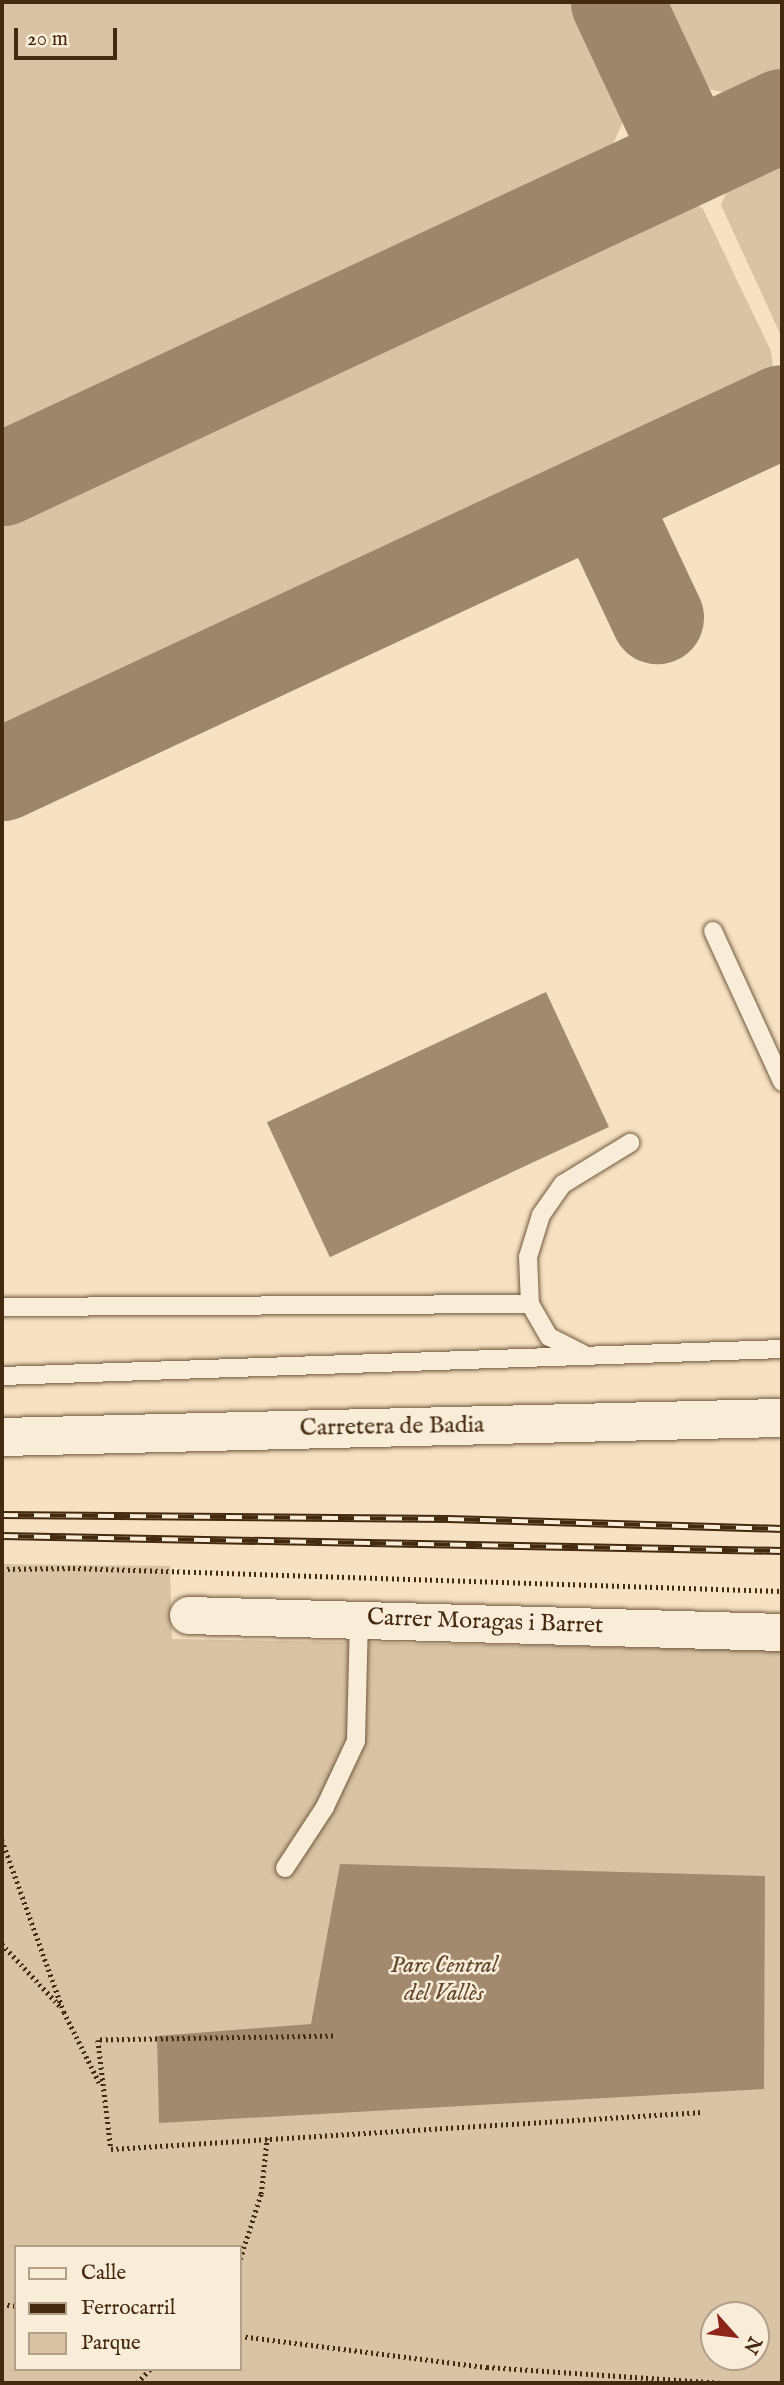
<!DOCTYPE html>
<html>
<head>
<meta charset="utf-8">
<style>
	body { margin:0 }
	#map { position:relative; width:784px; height:2385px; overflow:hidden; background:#f6e2c3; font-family:"IM FELL English",serif }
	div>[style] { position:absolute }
	.green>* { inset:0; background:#d8c3a4 }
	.taxiway>* { height:93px; margin:-46.5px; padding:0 46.5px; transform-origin:46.5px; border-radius:46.5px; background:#9d8669 }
	.building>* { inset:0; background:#a18a6d; transform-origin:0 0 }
	.path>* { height:4.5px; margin-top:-2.25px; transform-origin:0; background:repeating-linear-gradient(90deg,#442b0f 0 2px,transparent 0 5.5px) }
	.roads { filter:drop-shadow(0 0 2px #70593c) drop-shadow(0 0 2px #70593c) }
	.service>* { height:18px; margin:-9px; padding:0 9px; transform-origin:9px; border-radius:9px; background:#f9ecd8 }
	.minor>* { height:37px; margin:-18.5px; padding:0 18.5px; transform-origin:18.5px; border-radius:18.5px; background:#f9ecd8 }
	.tertiary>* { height:38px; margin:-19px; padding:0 19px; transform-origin:19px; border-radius:19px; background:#f9ecd8 }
	.rail>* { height:8px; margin-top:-4px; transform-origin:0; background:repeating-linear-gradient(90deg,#f9ecd8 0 16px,#442b0f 0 32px); box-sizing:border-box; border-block:2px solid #442b0f }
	span { translate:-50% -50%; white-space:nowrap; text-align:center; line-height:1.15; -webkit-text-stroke:5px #f9ecd8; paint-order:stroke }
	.street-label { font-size:24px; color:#442b0f }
	.park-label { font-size:24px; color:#62492d; font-style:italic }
	.frame { position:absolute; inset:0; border:4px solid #442b0f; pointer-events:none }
	.legend { position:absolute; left:14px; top:2245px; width:228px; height:126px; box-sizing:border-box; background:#f9ecd8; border:2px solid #b19f88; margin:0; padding:9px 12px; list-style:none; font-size:21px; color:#442b0f }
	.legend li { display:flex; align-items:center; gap:14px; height:35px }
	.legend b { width:35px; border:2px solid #b19f88 }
	.north { position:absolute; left:700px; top:2301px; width:70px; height:70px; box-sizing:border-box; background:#f9ecd8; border:2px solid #b19f88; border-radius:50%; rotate:118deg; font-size:19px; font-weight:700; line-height:28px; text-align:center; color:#442b0f }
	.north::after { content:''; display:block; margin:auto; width:24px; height:32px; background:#8f2418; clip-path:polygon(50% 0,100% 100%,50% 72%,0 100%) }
	.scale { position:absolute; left:14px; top:28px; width:103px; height:32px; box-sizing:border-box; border:4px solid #442b0f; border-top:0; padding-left:9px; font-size:21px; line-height:24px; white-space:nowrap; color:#442b0f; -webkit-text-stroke:5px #f9ecd8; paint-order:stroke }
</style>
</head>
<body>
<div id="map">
	<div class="green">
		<div style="clip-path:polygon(2px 2px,585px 2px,608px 62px,623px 122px,610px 150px,542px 198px,2px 448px)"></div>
		<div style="clip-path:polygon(649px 2px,782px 2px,782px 80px,731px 94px,709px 89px,691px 74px)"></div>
		<div style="clip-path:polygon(782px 148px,782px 338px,721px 205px,735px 170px)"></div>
		<div style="clip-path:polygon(668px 203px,696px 204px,703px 209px,771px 351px,774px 376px,754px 392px,2px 743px,2px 511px)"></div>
		<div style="clip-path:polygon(evenodd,2px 1564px,170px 1566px,172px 1639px,782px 1650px,782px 2383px,2px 2383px,2px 1564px,16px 2247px,240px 2247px,240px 2369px,16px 2369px,16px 2247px,2px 1564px,714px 2315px,756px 2315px,756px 2357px,714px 2357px,714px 2315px)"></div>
	</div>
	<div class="taxiway">
		<div style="left:617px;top:2px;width:172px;rotate:64.9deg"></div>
		<div style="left:2px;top:479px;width:861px;rotate:-25.02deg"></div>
		<div style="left:600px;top:496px;width:134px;rotate:64.8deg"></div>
		<div style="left:2px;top:774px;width:860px;rotate:-24.96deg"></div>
	</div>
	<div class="building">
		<div style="left:546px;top:992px;width:149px;height:308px;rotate:65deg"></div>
		<div style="clip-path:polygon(340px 1864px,765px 1876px,764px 2089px,159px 2123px,157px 2036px,311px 2024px)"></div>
	</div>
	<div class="path">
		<div style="left:2px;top:1569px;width:71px;rotate:-0.8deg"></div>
		<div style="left:73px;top:1568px;width:709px;rotate:1.86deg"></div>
		<div style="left:2px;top:1840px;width:183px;rotate:70.2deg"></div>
		<div style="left:64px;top:2012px;width:80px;rotate:63.4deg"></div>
		<div style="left:2px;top:1944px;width:86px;rotate:46.9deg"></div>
		<div style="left:333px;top:2036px;width:235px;rotate:179deg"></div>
		<div style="left:98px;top:2040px;width:110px;rotate:83.2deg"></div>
		<div style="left:111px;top:2149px;width:593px;rotate:-3.58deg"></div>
		<div style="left:240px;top:2259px;width:68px;rotate:-72.1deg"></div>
		<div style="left:261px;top:2194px;width:56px;rotate:-83.9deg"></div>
		<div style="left:2px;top:2304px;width:14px;rotate:8deg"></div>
		<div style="left:240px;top:2336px;width:249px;rotate:7.2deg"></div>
		<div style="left:487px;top:2367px;width:233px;rotate:3.9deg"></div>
		<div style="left:137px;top:2383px;width:19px;rotate:-47deg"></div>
	</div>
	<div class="roads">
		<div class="service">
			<div style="left:713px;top:931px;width:166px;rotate:65.4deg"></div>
			<div style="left:2px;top:1307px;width:528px;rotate:-0.33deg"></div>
			<div style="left:583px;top:1354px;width:38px;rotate:-153deg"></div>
			<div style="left:549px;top:1337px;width:38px;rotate:-120deg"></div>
			<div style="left:530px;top:1304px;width:47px;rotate:-92.4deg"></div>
			<div style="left:528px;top:1257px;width:44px;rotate:-72.8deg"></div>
			<div style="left:541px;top:1215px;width:38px;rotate:-55deg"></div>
			<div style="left:563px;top:1184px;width:79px;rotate:-31.5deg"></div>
			<div style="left:2px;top:1376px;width:780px;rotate:-1.98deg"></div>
			<div style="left:285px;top:1868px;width:73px;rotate:-56.7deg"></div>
			<div style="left:325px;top:1807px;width:73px;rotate:-64.8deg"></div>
			<div style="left:356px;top:1741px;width:123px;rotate:-88.6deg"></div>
		</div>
		<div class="minor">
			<div style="left:188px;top:1615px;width:594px;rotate:1.64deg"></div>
		</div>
		<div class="tertiary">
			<div style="left:2px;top:1437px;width:780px;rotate:-1.4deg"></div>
		</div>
	</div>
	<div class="rail">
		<div style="left:2px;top:1515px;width:446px;rotate:0.5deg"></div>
		<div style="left:448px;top:1519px;width:334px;rotate:1.7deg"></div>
		<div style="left:2px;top:1536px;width:780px;rotate:1.1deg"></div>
	</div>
	<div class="street-label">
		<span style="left:392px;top:1427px;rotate:-1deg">Carretera de Badia</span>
		<span style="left:485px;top:1622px;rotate:2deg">Carrer Moragas i Barret</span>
	</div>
	<div class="park-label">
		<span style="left:444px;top:1980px">Parc Central<br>del Vallès</span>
	</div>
	<div class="frame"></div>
	<ul class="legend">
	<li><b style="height:9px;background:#f9ecd8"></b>Calle</li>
	<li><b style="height:9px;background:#442b0f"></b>Ferrocarril</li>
	<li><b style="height:19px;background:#d8c3a4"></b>Parque</li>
	</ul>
	<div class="north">N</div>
	<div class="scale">20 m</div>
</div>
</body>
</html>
